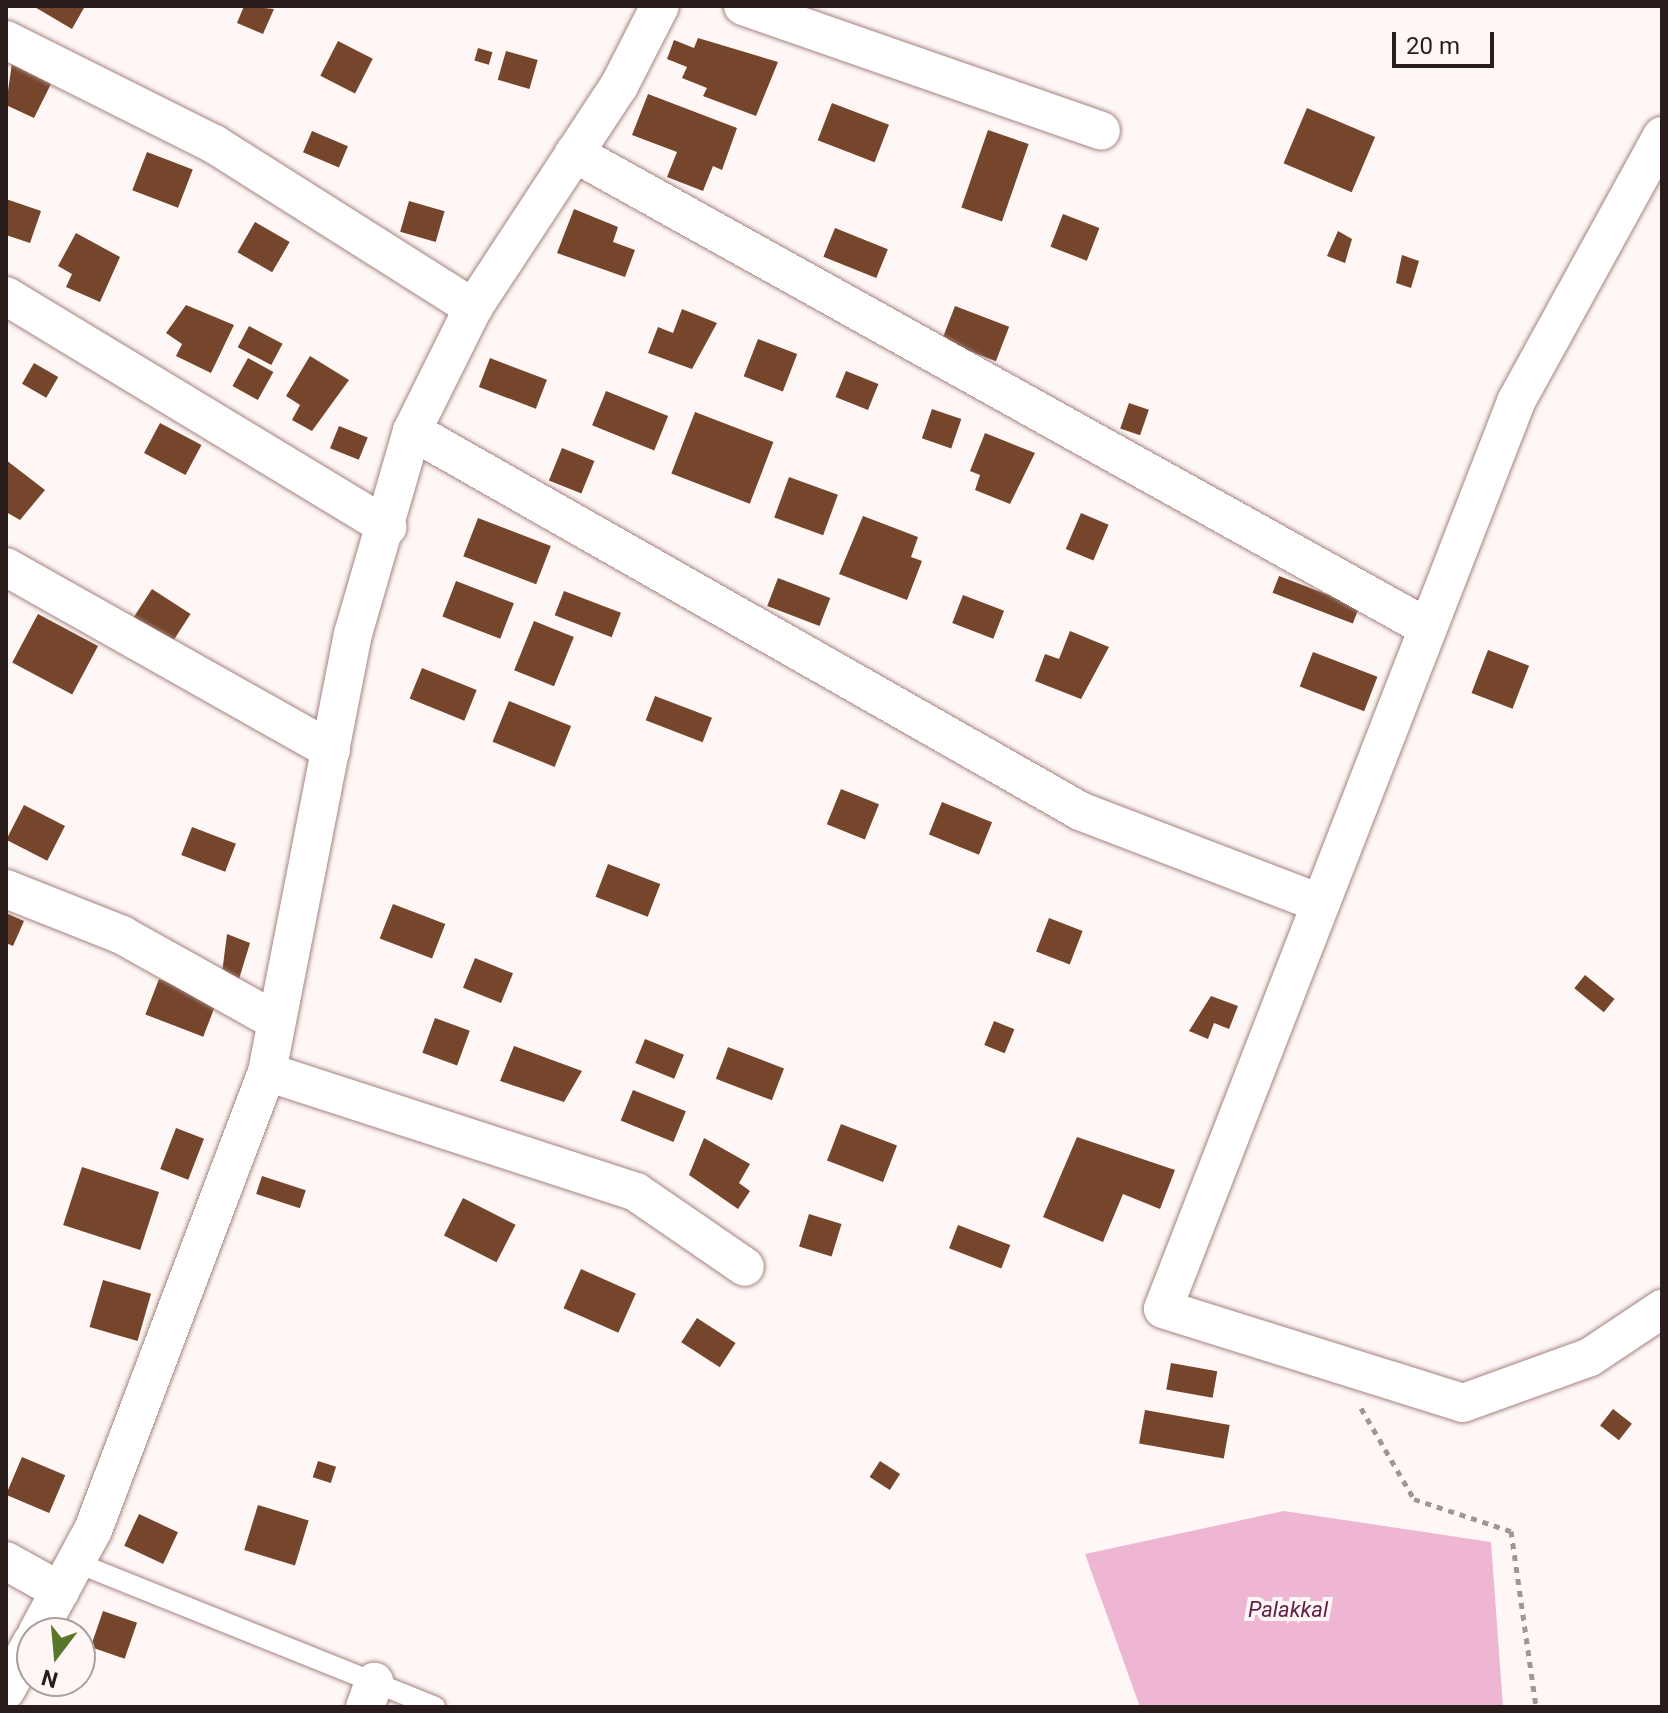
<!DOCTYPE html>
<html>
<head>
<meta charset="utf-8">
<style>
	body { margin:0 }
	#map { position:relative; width:1668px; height:1713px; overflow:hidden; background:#fef7f5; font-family:Roboto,sans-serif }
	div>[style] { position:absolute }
	.water>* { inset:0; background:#efb6d4 }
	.building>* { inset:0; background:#75452c; transform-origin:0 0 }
	.path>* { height:5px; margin-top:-2.5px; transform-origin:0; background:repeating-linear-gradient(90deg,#a09694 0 6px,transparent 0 12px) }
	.roads { filter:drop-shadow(0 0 2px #a4837f) drop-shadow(0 0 2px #a4837f) }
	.lane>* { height:20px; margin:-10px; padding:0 10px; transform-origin:10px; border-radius:10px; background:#fff }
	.street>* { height:38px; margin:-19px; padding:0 19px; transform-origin:19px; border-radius:19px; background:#fff }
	span { translate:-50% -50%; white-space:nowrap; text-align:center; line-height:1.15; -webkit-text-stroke:8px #fef7f5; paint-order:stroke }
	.water-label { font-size:22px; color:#632149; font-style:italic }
	.frame { position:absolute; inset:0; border:8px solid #291c1b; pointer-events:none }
	.north { position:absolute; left:16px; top:1617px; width:80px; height:80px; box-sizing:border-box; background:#fef7f5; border:2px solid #a99f9e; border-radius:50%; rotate:196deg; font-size:22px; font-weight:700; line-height:32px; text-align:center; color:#291c1b }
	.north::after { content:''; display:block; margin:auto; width:28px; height:36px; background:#5a762b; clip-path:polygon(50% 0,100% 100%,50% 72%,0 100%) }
	.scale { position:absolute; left:1392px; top:32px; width:102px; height:36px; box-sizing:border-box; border:4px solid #291c1b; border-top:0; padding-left:10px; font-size:24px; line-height:28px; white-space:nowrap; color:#291c1b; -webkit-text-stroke:6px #fef7f5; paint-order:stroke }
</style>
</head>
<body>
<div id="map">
	<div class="water">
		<div style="clip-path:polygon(1284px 1511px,1491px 1542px,1503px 1707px,1140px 1707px,1085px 1554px)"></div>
	</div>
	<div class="building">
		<div style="clip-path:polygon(33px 6px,85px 6px,72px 29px)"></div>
		<div style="clip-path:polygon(244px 6px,274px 9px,263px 34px,237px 23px)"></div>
		<div style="clip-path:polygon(698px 38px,778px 62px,756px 116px,703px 96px,707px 88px,682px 78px,687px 67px,667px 59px,674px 40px,694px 48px)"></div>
		<div style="left:338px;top:41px;width:39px;height:39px;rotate:27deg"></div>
		<div style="left:478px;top:48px;width:15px;height:13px;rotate:16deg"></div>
		<div style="left:506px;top:51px;width:33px;height:30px;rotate:16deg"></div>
		<div style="clip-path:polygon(12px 63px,52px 82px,34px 118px,6px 105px)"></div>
		<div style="clip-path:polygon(648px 94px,737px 128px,722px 170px,713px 166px,703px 191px,667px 177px,677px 152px,632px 135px)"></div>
		<div style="left:832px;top:103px;width:61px;height:40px;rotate:21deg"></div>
		<div style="left:1307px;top:108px;width:74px;height:60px;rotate:23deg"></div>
		<div style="left:988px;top:130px;width:43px;height:82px;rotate:19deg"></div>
		<div style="left:312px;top:131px;width:39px;height:23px;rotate:23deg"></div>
		<div style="left:147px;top:152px;width:49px;height:41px;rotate:21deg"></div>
		<div style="clip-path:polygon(6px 199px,41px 211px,30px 243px,6px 235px)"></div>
		<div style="left:409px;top:201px;width:37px;height:32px;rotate:16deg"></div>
		<div style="clip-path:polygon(574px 209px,618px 227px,613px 242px,635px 250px,625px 277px,557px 253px)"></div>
		<div style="left:1063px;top:214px;width:39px;height:35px;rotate:21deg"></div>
		<div style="left:255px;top:222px;width:40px;height:35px;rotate:30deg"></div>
		<div style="left:835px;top:228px;width:57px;height:31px;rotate:22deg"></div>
		<div style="clip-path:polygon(1338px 231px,1352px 239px,1345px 263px,1327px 256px)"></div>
		<div style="clip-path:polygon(76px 233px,120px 257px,100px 302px,66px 287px,72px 274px,58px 266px)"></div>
		<div style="clip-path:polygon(1402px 255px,1419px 261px,1411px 288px,1396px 283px)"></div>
		<div style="clip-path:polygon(186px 305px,234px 325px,211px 373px,176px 356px,182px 344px,166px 333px)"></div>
		<div style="left:955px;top:306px;width:58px;height:37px;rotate:21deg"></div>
		<div style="clip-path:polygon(682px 309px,717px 323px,692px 369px,648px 353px,658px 327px,673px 333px)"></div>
		<div style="left:249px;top:326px;width:38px;height:24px;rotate:28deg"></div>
		<div style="left:758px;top:339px;width:42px;height:40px;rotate:21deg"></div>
		<div style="clip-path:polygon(310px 356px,349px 380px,312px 431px,292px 420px,300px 405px,286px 396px)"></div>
		<div style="left:248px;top:358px;width:29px;height:32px;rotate:29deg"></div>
		<div style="left:490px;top:358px;width:61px;height:31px;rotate:21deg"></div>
		<div style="left:34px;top:363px;width:28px;height:24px;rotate:30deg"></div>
		<div style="left:846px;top:371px;width:35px;height:28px;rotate:22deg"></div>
		<div style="left:606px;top:391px;width:67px;height:37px;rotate:22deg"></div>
		<div style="left:1129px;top:403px;width:21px;height:27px;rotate:19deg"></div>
		<div style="left:932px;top:409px;width:31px;height:31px;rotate:19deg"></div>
		<div style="left:695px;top:412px;width:84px;height:66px;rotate:21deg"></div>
		<div style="left:160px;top:423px;width:47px;height:34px;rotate:28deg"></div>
		<div style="left:339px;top:426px;width:31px;height:24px;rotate:22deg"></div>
		<div style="clip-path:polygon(985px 433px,1035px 453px,1010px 504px,975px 490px,980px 475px,970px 471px)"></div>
		<div style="left:562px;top:448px;width:35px;height:35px;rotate:22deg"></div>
		<div style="clip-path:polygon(6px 460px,45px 490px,20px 520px,6px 512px)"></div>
		<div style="left:789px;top:477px;width:52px;height:43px;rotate:20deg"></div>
		<div style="left:1081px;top:513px;width:30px;height:39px;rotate:23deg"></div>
		<div style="clip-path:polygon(863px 516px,918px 537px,911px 557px,922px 561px,907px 600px,839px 574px)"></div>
		<div style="left:478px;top:518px;width:78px;height:41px;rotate:21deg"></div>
		<div style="left:1279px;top:576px;width:86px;height:18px;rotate:21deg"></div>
		<div style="left:778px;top:578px;width:56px;height:30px;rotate:21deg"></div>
		<div style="left:456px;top:581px;width:62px;height:38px;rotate:21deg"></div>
		<div style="left:152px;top:589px;width:46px;height:36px;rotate:33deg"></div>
		<div style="left:564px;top:591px;width:61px;height:26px;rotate:21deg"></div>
		<div style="left:963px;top:595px;width:44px;height:30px;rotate:21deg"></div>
		<div style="left:38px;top:614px;width:68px;height:55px;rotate:28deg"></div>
		<div style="left:534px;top:621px;width:43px;height:53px;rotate:22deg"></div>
		<div style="clip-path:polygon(1070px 631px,1109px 647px,1081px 699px,1035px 681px,1045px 654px,1059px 659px)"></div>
		<div style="left:1488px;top:650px;width:44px;height:46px;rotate:21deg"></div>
		<div style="left:1313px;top:652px;width:69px;height:37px;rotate:21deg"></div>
		<div style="left:422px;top:668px;width:59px;height:33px;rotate:22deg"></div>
		<div style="left:655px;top:696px;width:61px;height:26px;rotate:21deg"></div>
		<div style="left:509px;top:701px;width:67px;height:44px;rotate:22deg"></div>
		<div style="left:841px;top:789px;width:41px;height:38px;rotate:22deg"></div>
		<div style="left:942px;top:802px;width:54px;height:35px;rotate:22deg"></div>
		<div style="left:24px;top:805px;width:46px;height:39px;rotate:27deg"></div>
		<div style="left:192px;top:827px;width:47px;height:30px;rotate:21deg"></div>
		<div style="left:608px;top:864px;width:56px;height:35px;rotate:21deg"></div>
		<div style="left:393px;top:904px;width:56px;height:37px;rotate:21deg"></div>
		<div style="clip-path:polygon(6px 913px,24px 921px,13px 946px,6px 943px)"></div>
		<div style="left:1049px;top:918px;width:36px;height:36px;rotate:21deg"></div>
		<div style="clip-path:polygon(227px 934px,250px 943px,236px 989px,221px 981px)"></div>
		<div style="left:475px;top:958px;width:41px;height:32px;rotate:22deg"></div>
		<div style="left:1585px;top:975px;width:38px;height:17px;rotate:39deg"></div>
		<div style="left:159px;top:979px;width:62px;height:38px;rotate:21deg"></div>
		<div style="clip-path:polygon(1211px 996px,1238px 1006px,1229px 1029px,1214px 1023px,1208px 1039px,1189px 1031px)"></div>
		<div style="left:435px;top:1018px;width:37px;height:37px;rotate:20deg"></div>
		<div style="left:994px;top:1021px;width:22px;height:26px;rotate:22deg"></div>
		<div style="left:645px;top:1039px;width:42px;height:26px;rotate:22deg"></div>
		<div style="clip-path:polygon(514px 1046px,582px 1071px,564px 1102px,500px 1081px)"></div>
		<div style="left:728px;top:1047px;width:60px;height:34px;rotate:21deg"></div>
		<div style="left:633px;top:1090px;width:57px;height:33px;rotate:22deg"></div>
		<div style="left:841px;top:1124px;width:60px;height:39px;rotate:21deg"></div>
		<div style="left:176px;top:1128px;width:30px;height:44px;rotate:21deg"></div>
		<div style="clip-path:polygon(1077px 1137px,1175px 1170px,1160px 1209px,1123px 1194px,1103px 1242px,1043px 1217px)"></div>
		<div style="clip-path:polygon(704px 1138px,750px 1164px,739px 1183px,750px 1191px,738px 1209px,689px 1175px)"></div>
		<div style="left:82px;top:1167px;width:81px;height:61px;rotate:18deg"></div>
		<div style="left:262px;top:1176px;width:46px;height:19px;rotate:18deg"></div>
		<div style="left:463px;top:1198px;width:59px;height:42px;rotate:27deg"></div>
		<div style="left:809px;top:1214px;width:34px;height:34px;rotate:17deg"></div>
		<div style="left:958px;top:1225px;width:56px;height:25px;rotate:21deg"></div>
		<div style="left:581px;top:1269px;width:60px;height:43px;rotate:24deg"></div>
		<div style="left:103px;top:1280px;width:50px;height:49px;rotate:16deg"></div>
		<div style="left:697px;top:1318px;width:46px;height:29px;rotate:33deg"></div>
		<div style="left:1171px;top:1363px;width:47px;height:27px;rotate:10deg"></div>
		<div style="left:1613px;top:1409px;width:24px;height:21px;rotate:38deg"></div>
		<div style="left:1145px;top:1410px;width:86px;height:34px;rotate:10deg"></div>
		<div style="left:22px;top:1457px;width:47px;height:41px;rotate:23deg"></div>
		<div style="left:318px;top:1461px;width:19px;height:17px;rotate:18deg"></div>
		<div style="left:880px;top:1461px;width:24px;height:19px;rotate:33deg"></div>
		<div style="left:258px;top:1505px;width:53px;height:47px;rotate:17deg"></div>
		<div style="left:139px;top:1514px;width:43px;height:35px;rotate:25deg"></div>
		<div style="left:103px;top:1611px;width:36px;height:38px;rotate:19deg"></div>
	</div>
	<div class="path">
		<div style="left:1361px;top:1408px;width:105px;rotate:59.8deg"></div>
		<div style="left:1414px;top:1499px;width:102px;rotate:18.3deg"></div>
		<div style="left:1511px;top:1531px;width:178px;rotate:81.9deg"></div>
	</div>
	<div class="roads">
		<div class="lane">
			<div style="left:75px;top:1562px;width:388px;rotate:21.9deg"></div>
		</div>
		<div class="street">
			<div style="left:743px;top:6px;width:379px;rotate:19.2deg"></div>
			<div style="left:6px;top:40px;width:233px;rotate:26.6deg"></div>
			<div style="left:214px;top:144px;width:307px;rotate:32.3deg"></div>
			<div style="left:1662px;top:136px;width:303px;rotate:118.8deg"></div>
			<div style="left:1516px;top:402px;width:973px;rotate:111.27deg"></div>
			<div style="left:1163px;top:1309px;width:314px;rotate:17.4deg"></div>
			<div style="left:1463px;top:1403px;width:135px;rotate:-19.9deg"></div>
			<div style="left:1590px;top:1357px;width:87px;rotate:-33.7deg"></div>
			<div style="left:574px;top:153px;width:977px;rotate:29.08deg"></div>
			<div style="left:6px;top:296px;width:446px;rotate:31.2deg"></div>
			<div style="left:412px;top:431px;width:769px;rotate:29.63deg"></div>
			<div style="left:1080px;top:811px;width:257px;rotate:21deg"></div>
			<div style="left:6px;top:567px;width:373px;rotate:29.4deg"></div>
			<div style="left:6px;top:889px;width:125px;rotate:21.6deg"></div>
			<div style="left:122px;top:935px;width:176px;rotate:29.2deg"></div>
			<div style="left:267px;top:1072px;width:388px;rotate:18deg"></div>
			<div style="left:636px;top:1192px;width:132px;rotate:34.5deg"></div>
			<div style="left:6px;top:1561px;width:62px;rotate:29.1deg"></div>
			<div style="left:37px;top:1633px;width:117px;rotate:-61.5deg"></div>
			<div style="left:93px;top:1530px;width:490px;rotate:-69.2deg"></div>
			<div style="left:267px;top:1072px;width:446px;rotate:-78.9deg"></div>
			<div style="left:353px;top:634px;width:211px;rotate:-73.8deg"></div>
			<div style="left:412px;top:431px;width:137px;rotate:-63.6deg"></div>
			<div style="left:473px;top:308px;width:266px;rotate:-56.7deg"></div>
			<div style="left:619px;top:86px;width:90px;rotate:-62.9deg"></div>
			<div style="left:6px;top:1690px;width:55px;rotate:-61.6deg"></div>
			<div style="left:365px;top:1707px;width:27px;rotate:-70deg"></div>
		</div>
	</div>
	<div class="water-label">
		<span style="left:1288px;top:1610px">Palakkal</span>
	</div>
	<div class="frame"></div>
	<div class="north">N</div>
	<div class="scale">20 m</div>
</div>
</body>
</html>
